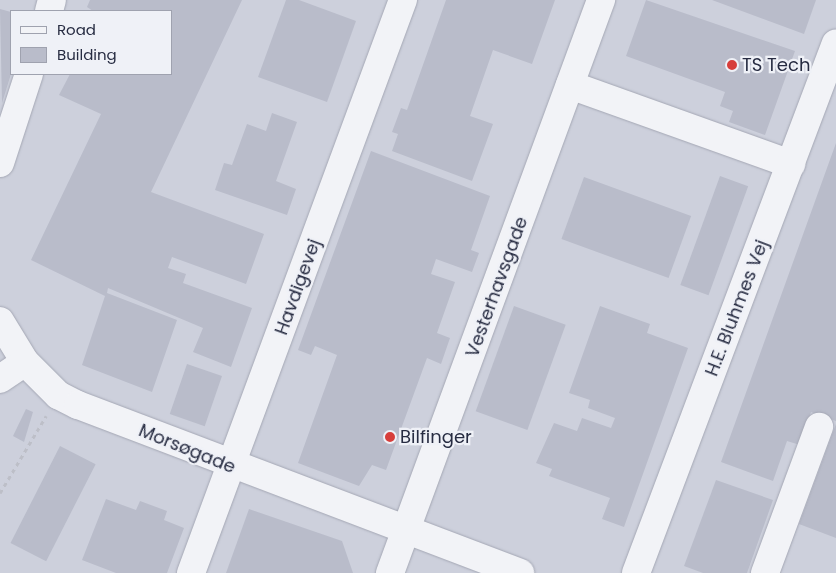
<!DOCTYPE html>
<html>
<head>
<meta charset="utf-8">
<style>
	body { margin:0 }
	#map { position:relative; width:836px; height:573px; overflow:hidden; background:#dfe1e9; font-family:Poppins,sans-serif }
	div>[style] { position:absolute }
	.built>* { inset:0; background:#cdd0dc }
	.building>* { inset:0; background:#b9bcca; transform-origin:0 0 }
	.path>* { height:3px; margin-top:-1.5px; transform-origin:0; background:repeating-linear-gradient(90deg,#bdbfc8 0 4px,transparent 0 8px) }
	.roads { filter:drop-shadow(0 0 1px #a4a7b4) drop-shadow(0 0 1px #a4a7b4) }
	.minor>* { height:28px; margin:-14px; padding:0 14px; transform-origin:14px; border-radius:14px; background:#f2f3f7 }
	.dots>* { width:14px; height:14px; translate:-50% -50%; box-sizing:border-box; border:2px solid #eff1f7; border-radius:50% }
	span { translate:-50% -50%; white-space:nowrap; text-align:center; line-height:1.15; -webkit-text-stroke:4.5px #eff1f7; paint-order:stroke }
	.poi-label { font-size:18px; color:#272c42 }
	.left { translate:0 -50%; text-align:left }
	.street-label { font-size:18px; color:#272c42 }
	.legend { position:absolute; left:10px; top:10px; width:162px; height:65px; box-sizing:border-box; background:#eff1f7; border:1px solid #9fa2af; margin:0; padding:6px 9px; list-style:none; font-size:15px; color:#272c42 }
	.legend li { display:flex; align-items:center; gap:10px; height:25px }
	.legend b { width:25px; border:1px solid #9fa2af }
</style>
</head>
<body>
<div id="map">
	<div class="built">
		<div style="clip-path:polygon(evenodd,0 0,836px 0,836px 573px,0 573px,0 0,11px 11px,171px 11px,171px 74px,11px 74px,11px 11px)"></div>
	</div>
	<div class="building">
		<div style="clip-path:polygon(90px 0,242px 0,151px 192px,264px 234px,246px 284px,172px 257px,168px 268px,186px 274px,183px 283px,252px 308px,231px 367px,193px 352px,203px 328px,108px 288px,107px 293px,177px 320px,152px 392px,82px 365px,105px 296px,31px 260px,101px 114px,59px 95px,70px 74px,171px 74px,171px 11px,93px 11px,87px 7px)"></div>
		<div style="clip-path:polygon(286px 0,299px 0,356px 21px,327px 102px,258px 77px)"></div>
		<div style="clip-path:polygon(446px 0,555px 0,532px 64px,493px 50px,470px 116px,493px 124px,472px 181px,392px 151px,398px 134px,392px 132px,401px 108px,407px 110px)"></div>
		<div style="clip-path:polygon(646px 0,795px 51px,765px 135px,729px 122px,733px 111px,720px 106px,725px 92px,626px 56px)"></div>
		<div style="clip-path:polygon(712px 0,816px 0,804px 34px)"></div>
		<div style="clip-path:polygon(0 9px,11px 12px,11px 74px,2px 103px)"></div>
		<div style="clip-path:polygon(272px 113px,297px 122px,276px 181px,296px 189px,287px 215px,215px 190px,224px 163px,232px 165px,247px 124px,266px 131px)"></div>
		<div style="clip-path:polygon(836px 143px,836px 421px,811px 412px,800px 445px,787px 441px,773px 481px,721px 462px)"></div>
		<div style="clip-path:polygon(371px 151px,490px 196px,471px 250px,479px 253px,472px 272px,436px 259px,431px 274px,455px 282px,437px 333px,450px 338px,441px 364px,427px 358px,386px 470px,372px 465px,359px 486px,298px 463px,337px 355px,315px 346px,311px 355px,298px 350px)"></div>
		<div style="left:720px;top:176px;width:30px;height:116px;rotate:20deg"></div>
		<div style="left:584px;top:177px;width:114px;height:66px;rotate:20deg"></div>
		<div style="left:514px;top:306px;width:55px;height:112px;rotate:20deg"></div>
		<div style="clip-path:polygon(600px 306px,650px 324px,647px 333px,688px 348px,624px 527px,602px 519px,610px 498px,549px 476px,552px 469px,536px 463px,554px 423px,577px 431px,582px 418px,611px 428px,615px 418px,588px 408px,590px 400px,569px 393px)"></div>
		<div style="left:187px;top:364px;width:37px;height:53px;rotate:19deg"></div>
		<div style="clip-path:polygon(26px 409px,33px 412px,24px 442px,13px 436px)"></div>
		<div style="clip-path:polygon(836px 424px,836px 538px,799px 524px)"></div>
		<div style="left:60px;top:446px;width:40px;height:109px;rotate:27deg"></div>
		<div style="clip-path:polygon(716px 480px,773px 500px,747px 573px,703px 573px,684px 566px)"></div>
		<div style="clip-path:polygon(106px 499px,136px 510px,140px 501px,167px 511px,164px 520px,184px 528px,167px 573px,116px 573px,82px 560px)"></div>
		<div style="clip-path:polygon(249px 509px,342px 541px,353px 573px,226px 573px)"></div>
	</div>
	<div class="path">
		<div style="left:0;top:493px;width:90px;rotate:-59.1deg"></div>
	</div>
	<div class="roads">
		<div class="minor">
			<div style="left:49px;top:11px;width:11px;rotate:-75deg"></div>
			<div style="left:570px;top:85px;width:235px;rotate:19.7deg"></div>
			<div style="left:0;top:163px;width:94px;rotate:-72deg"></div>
			<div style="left:0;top:321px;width:48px;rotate:58.6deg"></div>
			<div style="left:25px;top:362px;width:47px;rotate:45deg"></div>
			<div style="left:58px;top:395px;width:22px;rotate:27deg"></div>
			<div style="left:78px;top:405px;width:473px;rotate:20.8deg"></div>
			<div style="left:0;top:379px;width:30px;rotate:-34deg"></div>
			<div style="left:191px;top:573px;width:611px;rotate:-69.7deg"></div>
			<div style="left:390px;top:573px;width:611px;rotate:-69.78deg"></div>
			<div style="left:636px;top:573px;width:566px;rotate:-69.33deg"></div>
			<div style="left:765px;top:573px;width:156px;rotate:-69.7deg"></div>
		</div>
	</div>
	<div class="dots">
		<div style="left:732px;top:65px;background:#d73e3b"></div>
		<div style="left:390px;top:437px;background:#d73e3b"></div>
	</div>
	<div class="poi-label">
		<span class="left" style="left:742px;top:65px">TS Tech</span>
		<span class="left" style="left:400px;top:437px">Bilfinger</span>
	</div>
	<div class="street-label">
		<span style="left:298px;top:287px;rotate:-70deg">Havdigevej</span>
		<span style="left:497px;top:287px;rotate:-70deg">Vesterhavsgade</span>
		<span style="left:737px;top:308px;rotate:-69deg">H.E. Bluhmes Vej</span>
		<span style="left:187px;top:449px;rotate:22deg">Morsøgade</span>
	</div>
	<ul class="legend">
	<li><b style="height:6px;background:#f2f3f7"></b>Road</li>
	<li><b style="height:14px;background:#b9bcca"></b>Building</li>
	</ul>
</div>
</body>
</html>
